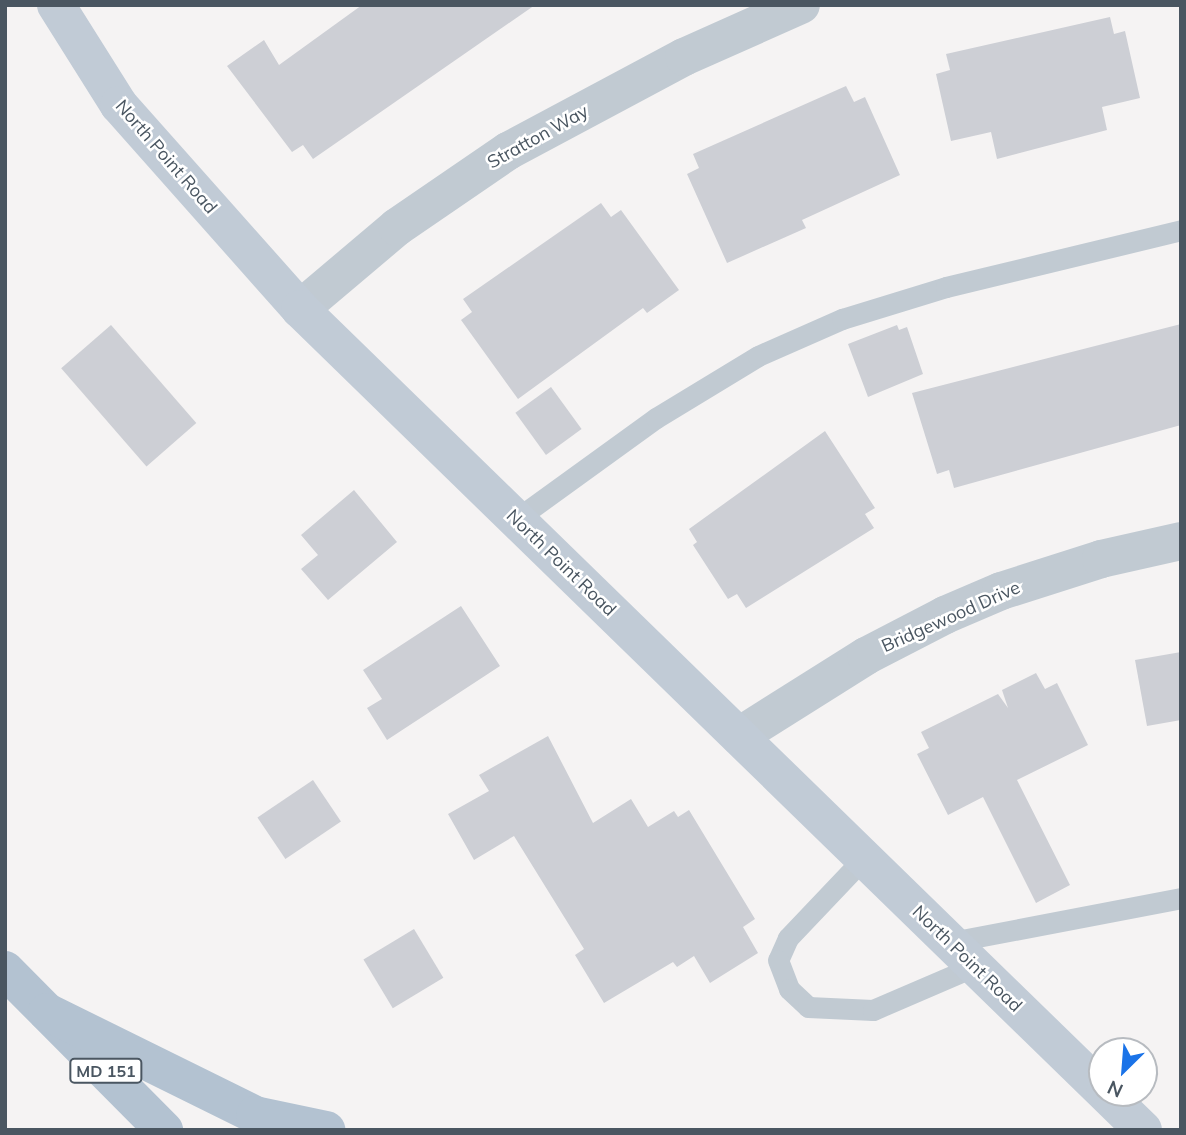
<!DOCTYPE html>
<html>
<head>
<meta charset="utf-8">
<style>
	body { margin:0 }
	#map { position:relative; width:1186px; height:1135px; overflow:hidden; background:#f5f3f3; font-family:Mulish,sans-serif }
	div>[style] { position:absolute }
	.building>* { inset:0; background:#cdcfd5; transform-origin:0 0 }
	.lane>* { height:21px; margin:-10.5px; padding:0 10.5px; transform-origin:10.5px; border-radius:10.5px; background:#c1cad2 }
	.street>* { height:38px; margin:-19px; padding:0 19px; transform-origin:19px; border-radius:19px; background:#c1cad2 }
	.secondary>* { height:38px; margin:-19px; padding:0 19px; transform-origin:19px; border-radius:19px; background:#c1cbd6 }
	.primary>* { height:38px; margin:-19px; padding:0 19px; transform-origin:19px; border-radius:19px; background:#b3c2d1 }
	span { translate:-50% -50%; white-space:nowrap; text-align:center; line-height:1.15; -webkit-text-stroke:5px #fff; paint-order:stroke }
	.shield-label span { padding:2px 5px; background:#fff; border:2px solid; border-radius:5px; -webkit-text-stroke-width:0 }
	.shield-label { font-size:16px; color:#4a5661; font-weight:700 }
	.street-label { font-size:18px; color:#4a5661 }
	.frame { position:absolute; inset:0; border:7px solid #4a5661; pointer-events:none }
	.north { position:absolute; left:1088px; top:1037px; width:70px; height:70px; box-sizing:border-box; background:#fff; border:2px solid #b7bbc0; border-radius:50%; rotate:205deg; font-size:19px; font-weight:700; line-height:28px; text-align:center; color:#4a5661 }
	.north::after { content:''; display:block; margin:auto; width:24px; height:32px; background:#1a73e8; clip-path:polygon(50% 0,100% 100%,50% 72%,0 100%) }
</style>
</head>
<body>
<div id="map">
	<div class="building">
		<div style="clip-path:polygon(362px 5px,535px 5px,313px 159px,303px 145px,292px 152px,227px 66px,264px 40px,279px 65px)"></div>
		<div style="clip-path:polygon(1110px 17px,1114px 34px,1125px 31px,1140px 98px,1102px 107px,1107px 130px,997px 159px,991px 132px,951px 141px,936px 74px,950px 70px,946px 54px)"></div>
		<div style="clip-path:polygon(846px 86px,854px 102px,865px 97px,900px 175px,802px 220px,806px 228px,727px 263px,687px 174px,699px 168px,693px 154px)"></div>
		<div style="clip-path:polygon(601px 203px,611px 217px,621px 210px,679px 290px,647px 313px,643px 308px,518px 399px,461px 320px,472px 312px,463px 299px)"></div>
		<div style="clip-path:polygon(1181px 324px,1181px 425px,954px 488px,949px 470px,937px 474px,912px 393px)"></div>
		<div style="left:111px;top:325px;width:130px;height:66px;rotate:49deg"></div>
		<div style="clip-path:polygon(897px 325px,899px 330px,907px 327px,923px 374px,868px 397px,848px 344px)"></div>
		<div style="left:551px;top:387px;width:52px;height:44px;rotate:54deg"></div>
		<div style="clip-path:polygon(825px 431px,875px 508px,865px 514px,874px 528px,746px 608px,737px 594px,728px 599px,693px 545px,697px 542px,689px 529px)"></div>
		<div style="clip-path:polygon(354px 490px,397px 542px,328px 600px,301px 569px,318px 555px,301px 535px)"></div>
		<div style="clip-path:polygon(461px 606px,500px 666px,387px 740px,367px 708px,382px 699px,363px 670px)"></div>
		<div style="clip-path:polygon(1181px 652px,1181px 720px,1147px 726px,1135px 660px)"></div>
		<div style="clip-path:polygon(1036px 673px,1045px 689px,1057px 683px,1088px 745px,1017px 780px,1070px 885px,1036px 903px,983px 797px,948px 815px,917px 754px,929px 748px,921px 732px,998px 694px,1008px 708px,1002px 690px)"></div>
		<div style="clip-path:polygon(548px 736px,593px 823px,631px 799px,648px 827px,674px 811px,678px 817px,689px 810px,755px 919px,743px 927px,758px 953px,710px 983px,694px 956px,677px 967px,673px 962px,604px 1003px,575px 955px,584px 949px,514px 836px,474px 860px,448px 814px,489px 791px,479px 775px)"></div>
		<div style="left:313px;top:780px;width:50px;height:67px;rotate:56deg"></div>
		<div style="left:414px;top:929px;width:57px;height:59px;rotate:59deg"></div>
	</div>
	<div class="lane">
		<div style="left:515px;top:520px;width:174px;rotate:-35.9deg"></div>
		<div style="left:656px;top:418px;width:119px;rotate:-31.3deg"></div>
		<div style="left:758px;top:356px;width:92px;rotate:-23.8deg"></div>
		<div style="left:842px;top:319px;width:109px;rotate:-17.1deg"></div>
		<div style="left:946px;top:287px;width:242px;rotate:-13.6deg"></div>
		<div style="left:863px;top:859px;width:109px;rotate:133.5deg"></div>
		<div style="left:788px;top:938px;width:24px;rotate:114deg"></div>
		<div style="left:778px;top:960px;width:31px;rotate:69deg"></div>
		<div style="left:789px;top:989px;width:26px;rotate:43deg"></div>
		<div style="left:808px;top:1007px;width:65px;rotate:2.6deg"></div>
		<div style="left:873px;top:1010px;width:111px;rotate:-23.3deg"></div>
		<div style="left:951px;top:942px;width:234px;rotate:-10.8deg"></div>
	</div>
	<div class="street">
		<div style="left:300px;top:309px;width:127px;rotate:-40.2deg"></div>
		<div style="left:397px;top:227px;width:135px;rotate:-34.4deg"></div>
		<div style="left:508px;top:151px;width:200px;rotate:-28.1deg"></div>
		<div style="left:684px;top:57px;width:128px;rotate:-24deg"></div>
		<div style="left:739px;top:736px;width:150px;rotate:-32.2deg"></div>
		<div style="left:866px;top:656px;width:89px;rotate:-27.4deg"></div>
		<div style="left:945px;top:615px;width:61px;rotate:-23.2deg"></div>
		<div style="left:1001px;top:591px;width:105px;rotate:-17.7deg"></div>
		<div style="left:1101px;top:559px;width:82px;rotate:-12.7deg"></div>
	</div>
	<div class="secondary">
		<div style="left:56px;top:5px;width:118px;rotate:57.8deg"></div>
		<div style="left:119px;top:105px;width:273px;rotate:48.4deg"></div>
		<div style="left:300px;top:309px;width:1119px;rotate:44.24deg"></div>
		<div style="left:1105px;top:1093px;width:53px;rotate:44.2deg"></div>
	</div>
	<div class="primary">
		<div style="left:5px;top:970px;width:226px;rotate:45.2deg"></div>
		<div style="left:47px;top:1012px;width:232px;rotate:26.3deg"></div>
		<div style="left:255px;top:1115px;width:73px;rotate:11.9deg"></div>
	</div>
	<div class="shield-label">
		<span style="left:106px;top:1071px">MD 151</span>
	</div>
	<div class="street-label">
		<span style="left:538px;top:137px;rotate:-29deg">Stratton Way</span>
		<span style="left:166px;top:157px;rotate:49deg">North Point Road</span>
		<span style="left:561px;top:563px;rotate:44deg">North Point Road</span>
		<span style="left:951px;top:617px;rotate:-24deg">Bridgewood Drive</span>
		<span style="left:967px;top:959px;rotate:44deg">North Point Road</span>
	</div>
	<div class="frame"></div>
	<div class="north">N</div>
</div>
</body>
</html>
